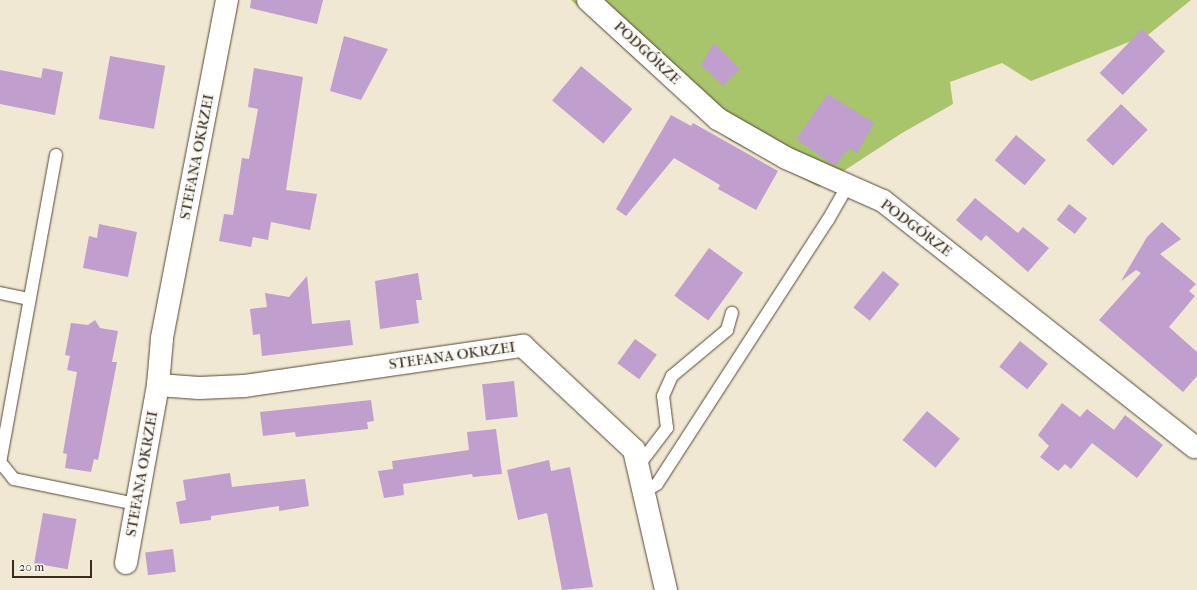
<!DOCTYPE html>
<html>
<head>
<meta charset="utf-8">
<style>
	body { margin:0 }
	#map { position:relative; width:1197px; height:590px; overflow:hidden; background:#f0e8d2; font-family:"IM FELL French Canon",serif }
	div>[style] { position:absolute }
	.green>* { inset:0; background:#a9c56c }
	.building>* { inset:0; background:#c09ecd; transform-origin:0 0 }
	.roads { filter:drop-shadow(0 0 1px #564639) drop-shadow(0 0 1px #564639) }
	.service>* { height:12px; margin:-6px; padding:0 6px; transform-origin:6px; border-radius:6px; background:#fff }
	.minor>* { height:22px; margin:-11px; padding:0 11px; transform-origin:11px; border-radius:11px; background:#fff }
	span { translate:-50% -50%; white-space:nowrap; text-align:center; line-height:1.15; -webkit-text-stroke:3.5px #f6f6f2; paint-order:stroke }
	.street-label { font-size:15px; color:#3b2a1e }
	.scale { position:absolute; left:12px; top:560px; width:80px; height:18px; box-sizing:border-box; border:2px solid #3b2a1e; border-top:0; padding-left:5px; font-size:12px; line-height:14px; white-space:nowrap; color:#3b2a1e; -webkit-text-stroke:3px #f6f6f2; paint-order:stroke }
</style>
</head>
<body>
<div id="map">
	<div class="green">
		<div style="clip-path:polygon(571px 0,1191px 0,1149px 34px,1031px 81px,1002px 63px,950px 82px,953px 104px,902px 133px,819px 187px,730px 140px,646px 69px)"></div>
	</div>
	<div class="building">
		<div style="clip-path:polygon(251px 0,323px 0,317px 24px,250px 8px)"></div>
		<div style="left:1142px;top:29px;width:32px;height:61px;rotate:44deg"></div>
		<div style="clip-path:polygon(344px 36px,388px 49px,361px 100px,330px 91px)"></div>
		<div style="clip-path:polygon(714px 43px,740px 69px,723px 86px,701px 65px)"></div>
		<div style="left:110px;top:56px;width:56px;height:64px;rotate:10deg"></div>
		<div style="left:581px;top:66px;width:67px;height:45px;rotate:40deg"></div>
		<div style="clip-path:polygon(43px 68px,63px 72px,55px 115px,0 104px,0 70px,41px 78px)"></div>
		<div style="clip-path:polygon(254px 68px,303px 77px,286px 190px,317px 194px,310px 230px,271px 222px,268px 240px,253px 237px,251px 247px,219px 241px,224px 214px,233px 215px,242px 158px,249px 159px,258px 109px,248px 107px)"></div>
		<div style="clip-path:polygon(828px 94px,874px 123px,857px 153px,849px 148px,835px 166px,796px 139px)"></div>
		<div style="left:1121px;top:104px;width:37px;height:50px;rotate:44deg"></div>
		<div style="clip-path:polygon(671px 115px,691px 126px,693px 123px,778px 171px,756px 210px,718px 189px,720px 185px,674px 158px,626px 216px,616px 209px)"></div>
		<div style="left:1016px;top:135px;width:39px;height:33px;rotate:40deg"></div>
		<div style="clip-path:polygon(975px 198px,1018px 233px,1023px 227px,1049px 248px,1028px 272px,986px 235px,981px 241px,956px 220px)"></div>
		<div style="left:1069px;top:204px;width:23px;height:20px;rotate:38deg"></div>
		<div style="clip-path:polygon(1162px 222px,1181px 239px,1160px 254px,1196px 284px,1189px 291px,1195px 296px,1169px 327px,1197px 352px,1197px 376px,1183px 392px,1099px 320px,1141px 273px,1136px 270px,1121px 281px,1147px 237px)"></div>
		<div style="clip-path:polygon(99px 224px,137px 232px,128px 277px,83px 268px,89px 236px,97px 238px)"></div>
		<div style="left:709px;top:248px;width:42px;height:59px;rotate:36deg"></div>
		<div style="left:883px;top:271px;width:21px;height:47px;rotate:39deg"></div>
		<div style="clip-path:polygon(418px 273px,422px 300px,416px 300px,419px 323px,380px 329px,375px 281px)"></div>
		<div style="clip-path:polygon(307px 276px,312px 324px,350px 320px,353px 345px,262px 356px,260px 334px,253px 335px,250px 309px,267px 307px,265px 293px,289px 297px)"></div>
		<div style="clip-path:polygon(95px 320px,100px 328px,118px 331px,112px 362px,117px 362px,98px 460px,94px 459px,91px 472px,65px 468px,67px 454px,63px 453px,77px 372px,67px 370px,70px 356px,65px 355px,71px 323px,88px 325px)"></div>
		<div style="left:635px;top:339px;width:27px;height:30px;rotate:36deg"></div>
		<div style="left:1020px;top:341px;width:36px;height:33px;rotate:39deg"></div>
		<div style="left:514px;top:381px;width:36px;height:32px;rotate:84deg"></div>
		<div style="clip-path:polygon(371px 400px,374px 421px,367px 422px,368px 429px,296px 437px,295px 432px,263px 436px,260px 412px)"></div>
		<div style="clip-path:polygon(1062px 403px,1080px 417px,1087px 409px,1114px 430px,1125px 415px,1163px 445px,1137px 478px,1092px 443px,1071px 469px,1065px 464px,1058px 471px,1040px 457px,1049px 446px,1038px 435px)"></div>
		<div style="left:927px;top:411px;width:43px;height:38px;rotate:40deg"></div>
		<div style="clip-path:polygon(496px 429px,502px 474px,473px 477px,472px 474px,403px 484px,404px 495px,384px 498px,378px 471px,393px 469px,392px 461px,469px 450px,467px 432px)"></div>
		<div style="clip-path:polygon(549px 460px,551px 471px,570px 467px,593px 587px,562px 590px,547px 513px,518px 520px,507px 470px)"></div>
		<div style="clip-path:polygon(230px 473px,232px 487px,305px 479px,309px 506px,279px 511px,279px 506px,211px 516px,211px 520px,180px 524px,176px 502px,186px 500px,183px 480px)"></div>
		<div style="left:43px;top:513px;width:34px;height:51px;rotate:10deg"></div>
		<div style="left:173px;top:549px;width:23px;height:28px;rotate:83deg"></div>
	</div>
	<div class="roads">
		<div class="service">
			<div style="left:56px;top:155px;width:312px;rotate:100.3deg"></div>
			<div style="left:0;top:462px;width:22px;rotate:51deg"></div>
			<div style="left:14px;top:479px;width:125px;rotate:11.6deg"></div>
			<div style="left:0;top:293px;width:30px;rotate:12deg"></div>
			<div style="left:638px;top:466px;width:48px;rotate:-52.7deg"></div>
			<div style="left:667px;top:428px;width:32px;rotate:-97deg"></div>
			<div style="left:663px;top:396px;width:22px;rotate:-66deg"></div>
			<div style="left:672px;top:376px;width:72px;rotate:-39.9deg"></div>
			<div style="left:727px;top:330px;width:18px;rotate:-74deg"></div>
			<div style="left:644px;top:492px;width:15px;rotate:-32deg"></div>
			<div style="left:657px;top:484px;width:315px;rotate:-57.1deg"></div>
			<div style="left:828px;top:220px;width:40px;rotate:-60.3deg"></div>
		</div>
		<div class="minor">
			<div style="left:227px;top:0;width:345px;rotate:100.9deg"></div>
			<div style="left:162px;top:339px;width:46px;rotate:95deg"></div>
			<div style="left:158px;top:385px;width:41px;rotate:4.2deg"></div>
			<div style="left:199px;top:388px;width:45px;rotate:-2.5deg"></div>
			<div style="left:244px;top:386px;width:282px;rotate:-8.2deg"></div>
			<div style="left:523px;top:346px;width:152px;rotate:43.1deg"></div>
			<div style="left:634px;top:450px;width:144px;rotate:77.1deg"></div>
			<div style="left:588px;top:0;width:176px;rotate:42.5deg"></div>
			<div style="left:718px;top:119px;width:78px;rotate:29.8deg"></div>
			<div style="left:786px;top:158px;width:106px;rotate:23.9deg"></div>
			<div style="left:883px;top:201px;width:397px;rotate:38.3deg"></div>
			<div style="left:126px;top:563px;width:181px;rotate:-79.8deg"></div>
		</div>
	</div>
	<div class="street-label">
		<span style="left:647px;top:53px;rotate:43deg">PODGÓRZE</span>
		<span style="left:197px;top:157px;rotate:-79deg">STEFANA OKRZEI</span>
		<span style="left:916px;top:228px;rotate:37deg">PODGÓRZE</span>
		<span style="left:452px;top:356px;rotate:-8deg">STEFANA OKRZEI</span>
		<span style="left:142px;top:474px;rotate:-80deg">STEFANA OKRZEI</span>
	</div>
	<div class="scale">20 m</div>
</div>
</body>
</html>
